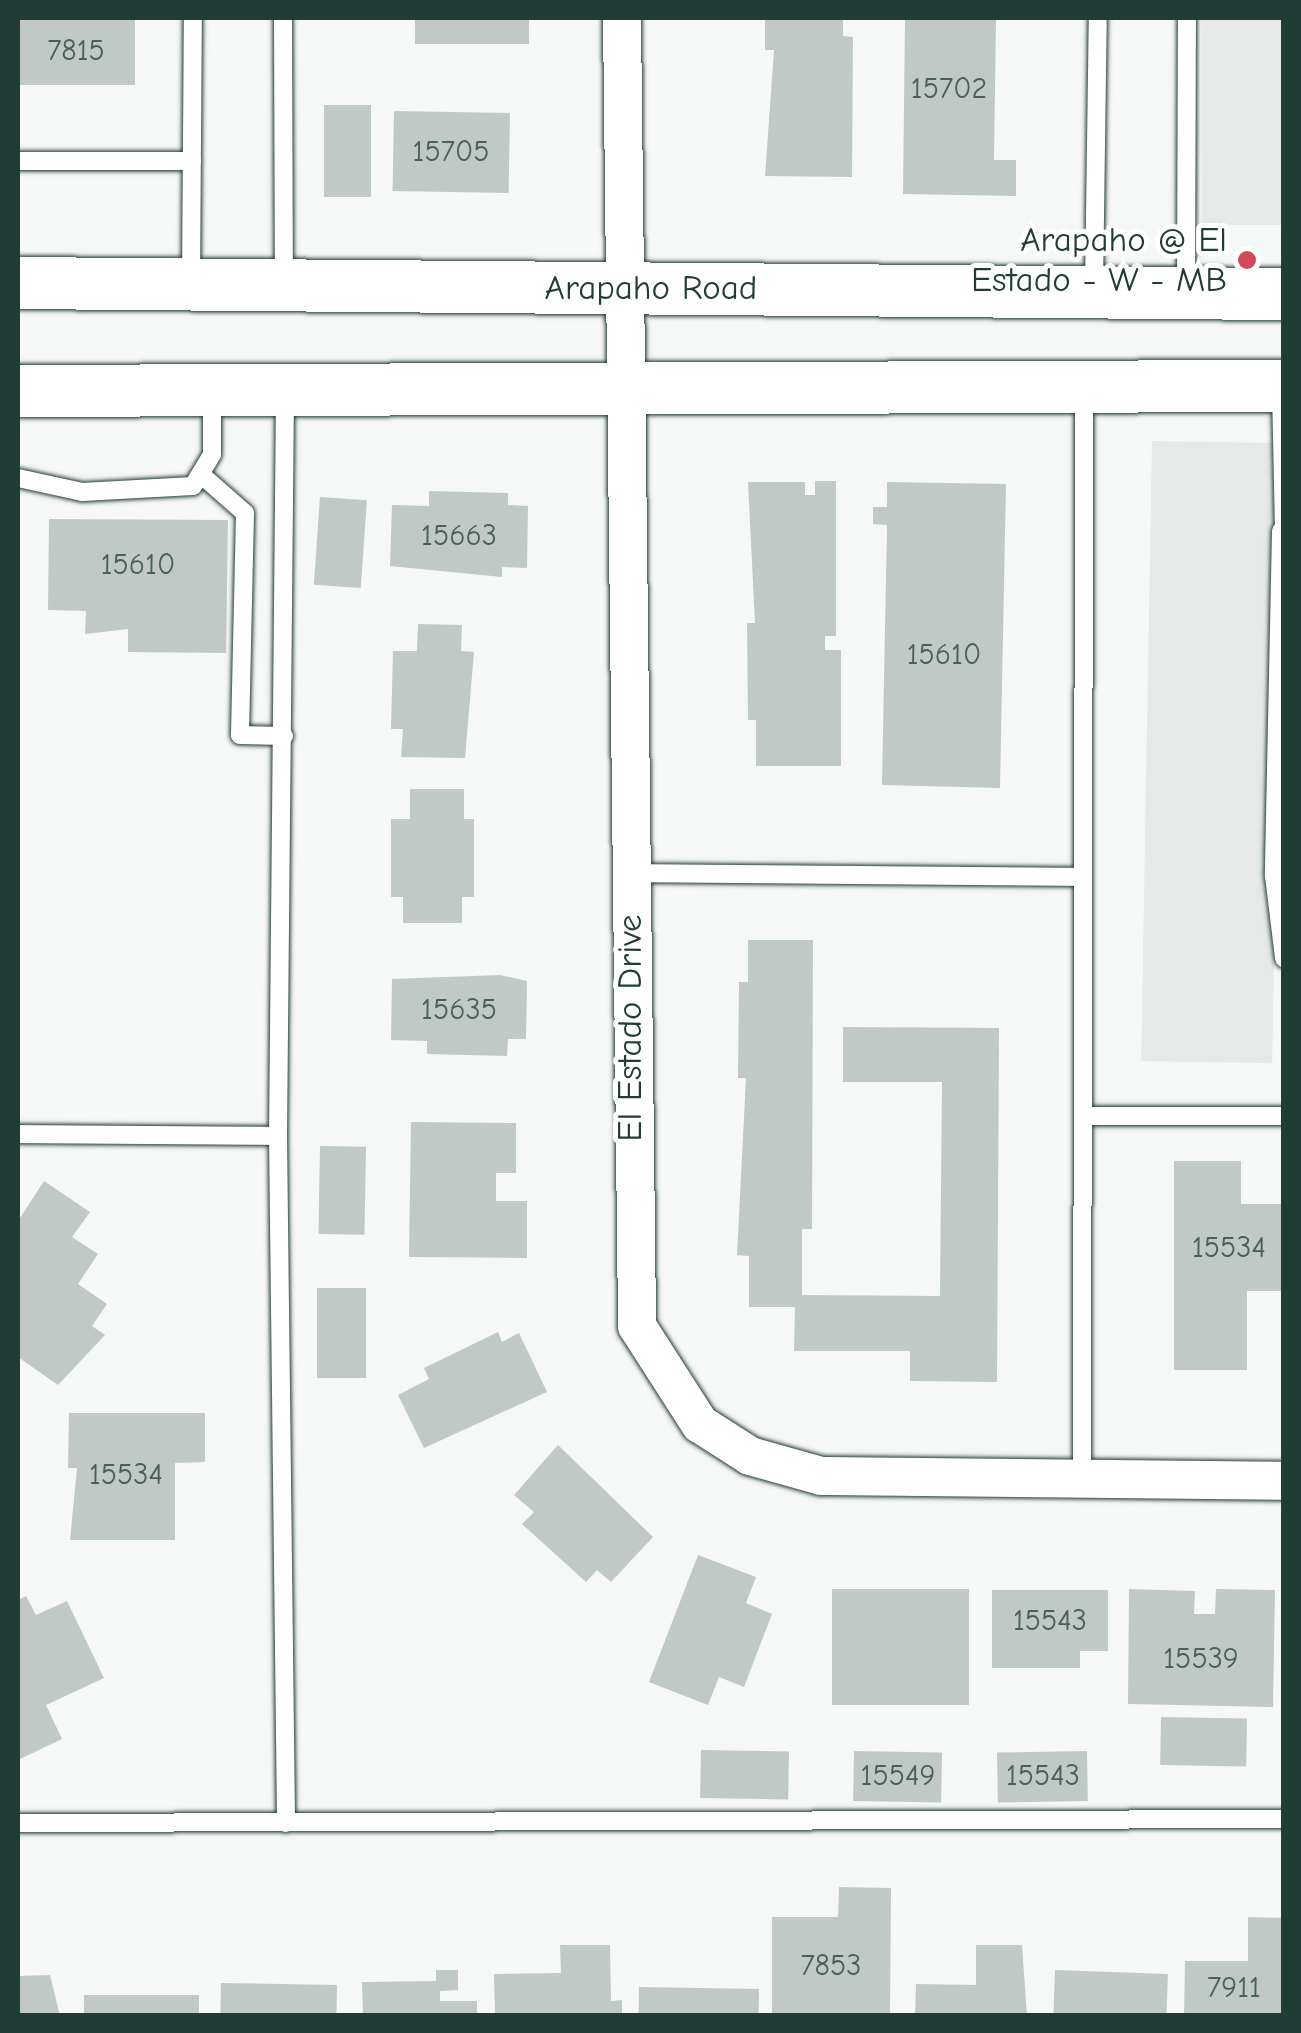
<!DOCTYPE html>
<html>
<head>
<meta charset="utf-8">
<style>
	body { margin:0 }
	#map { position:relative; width:1301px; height:2033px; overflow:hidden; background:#f6f7f7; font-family:"Comic Neue",sans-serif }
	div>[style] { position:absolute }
	.built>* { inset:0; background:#e6e9e8; transform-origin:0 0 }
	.building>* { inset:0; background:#c0c9c6; transform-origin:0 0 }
	.roads { filter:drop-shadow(0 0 2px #1f3d34) drop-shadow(0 0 2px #1f3d34) }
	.service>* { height:18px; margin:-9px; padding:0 9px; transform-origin:9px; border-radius:9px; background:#fff }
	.minor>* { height:38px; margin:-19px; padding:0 19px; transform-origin:19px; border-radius:19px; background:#fff }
	.secondary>* { height:52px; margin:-26px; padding:0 26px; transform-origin:26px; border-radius:26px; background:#fff }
	.dots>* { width:28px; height:28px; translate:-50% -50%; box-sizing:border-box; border:5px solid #fff; border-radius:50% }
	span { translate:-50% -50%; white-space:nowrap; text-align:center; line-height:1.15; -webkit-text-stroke:10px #fff; paint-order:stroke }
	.number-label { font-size:30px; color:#476058 }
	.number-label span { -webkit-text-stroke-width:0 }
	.poi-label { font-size:35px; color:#1f3d34 }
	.right { translate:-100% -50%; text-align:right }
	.street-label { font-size:35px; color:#1f3d34 }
	.frame { position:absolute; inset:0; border:20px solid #1f3d34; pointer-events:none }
</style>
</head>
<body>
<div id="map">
	<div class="built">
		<div style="left:1202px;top:18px;width:81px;height:207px"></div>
		<div style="left:1152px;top:441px;width:131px;height:620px;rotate:1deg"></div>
	</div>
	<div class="building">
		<div style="left:18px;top:18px;width:117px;height:67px"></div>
		<div style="left:415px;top:18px;width:114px;height:26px"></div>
		<div style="clip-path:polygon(765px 18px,843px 18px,843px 36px,853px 37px,852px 177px,765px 176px,774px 50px,765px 50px)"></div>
		<div style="clip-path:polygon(905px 18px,996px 18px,994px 160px,1016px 160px,1016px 196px,903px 194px)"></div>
		<div style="left:324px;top:105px;width:47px;height:92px"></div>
		<div style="left:394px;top:111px;width:116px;height:80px;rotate:1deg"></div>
		<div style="clip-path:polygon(815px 481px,836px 481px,836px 636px,825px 636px,825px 650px,841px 650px,841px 766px,756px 766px,756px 720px,748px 720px,747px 623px,755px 623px,748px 482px,805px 482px,805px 495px,815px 495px)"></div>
		<div style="clip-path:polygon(887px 482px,1006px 484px,1000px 788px,882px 785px,887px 525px,873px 524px,873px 507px,887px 507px)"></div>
		<div style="clip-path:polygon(429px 491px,508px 493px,508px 505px,528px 506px,527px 568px,502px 567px,502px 577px,390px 566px,392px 505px,429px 506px)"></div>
		<div style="left:320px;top:497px;width:47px;height:88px;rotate:4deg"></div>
		<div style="clip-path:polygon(49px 519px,228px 520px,226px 653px,128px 652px,128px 629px,85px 634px,86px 611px,48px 610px)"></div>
		<div style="clip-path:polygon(418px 624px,462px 625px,461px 651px,474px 652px,465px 758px,401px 757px,403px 729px,391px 729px,393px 651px,417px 651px)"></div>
		<div style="clip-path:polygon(410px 789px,464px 789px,464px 819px,474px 819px,474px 897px,462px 897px,462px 923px,403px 923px,403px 897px,391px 897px,391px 819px,410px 819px)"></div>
		<div style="clip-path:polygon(748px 940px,813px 940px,812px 1229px,802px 1229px,802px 1295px,940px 1296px,942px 1082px,843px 1082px,843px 1027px,999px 1028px,997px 1382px,910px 1381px,910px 1351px,794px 1351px,795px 1307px,749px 1307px,749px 1256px,737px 1255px,746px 1078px,738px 1078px,739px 982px,748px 982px)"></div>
		<div style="clip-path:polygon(500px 975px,527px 981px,526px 1039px,508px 1039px,507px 1056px,427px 1054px,427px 1041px,391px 1040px,392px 979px)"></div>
		<div style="clip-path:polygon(411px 1122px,516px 1123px,516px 1173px,496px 1173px,496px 1201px,527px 1201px,527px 1258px,409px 1257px)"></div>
		<div style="left:320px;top:1146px;width:46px;height:88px;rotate:1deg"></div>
		<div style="clip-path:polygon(1174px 1161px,1241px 1161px,1241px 1204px,1284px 1204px,1284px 1291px,1247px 1291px,1247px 1370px,1174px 1370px)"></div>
		<div style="clip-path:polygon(44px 1181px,90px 1212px,72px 1237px,98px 1254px,78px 1284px,107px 1304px,92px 1326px,105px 1335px,58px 1385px,18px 1357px,18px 1221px)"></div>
		<div style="left:317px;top:1288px;width:49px;height:90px"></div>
		<div style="clip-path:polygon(498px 1332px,502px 1342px,519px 1333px,547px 1392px,424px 1448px,398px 1395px,429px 1379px,424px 1368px)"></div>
		<div style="clip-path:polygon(69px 1413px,205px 1413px,205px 1462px,175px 1463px,175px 1540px,70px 1540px,77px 1468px,68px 1468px)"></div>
		<div style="clip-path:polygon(558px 1445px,653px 1537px,611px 1582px,597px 1570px,586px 1582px,522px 1524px,534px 1512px,514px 1495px)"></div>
		<div style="clip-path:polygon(698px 1555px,756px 1577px,746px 1603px,772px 1614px,744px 1687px,719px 1677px,708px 1705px,649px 1682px)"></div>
		<div style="left:832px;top:1589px;width:137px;height:116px"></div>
		<div style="clip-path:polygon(1129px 1589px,1195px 1591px,1194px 1614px,1215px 1614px,1216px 1589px,1275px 1590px,1273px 1707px,1128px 1704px)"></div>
		<div style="clip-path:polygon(992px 1590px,1108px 1590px,1108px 1651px,1080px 1651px,1080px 1668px,992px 1668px)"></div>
		<div style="clip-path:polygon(26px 1596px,36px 1615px,67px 1601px,104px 1678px,46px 1705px,62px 1739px,18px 1760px,18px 1600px)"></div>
		<div style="left:1161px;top:1717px;width:86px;height:48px;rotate:1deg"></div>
		<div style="left:701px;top:1750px;width:88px;height:48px;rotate:1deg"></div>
		<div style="left:854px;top:1751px;width:88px;height:50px;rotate:1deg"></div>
		<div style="left:1087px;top:1751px;width:50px;height:90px;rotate:89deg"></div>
		<div style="clip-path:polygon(839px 1887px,891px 1888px,890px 2016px,772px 2016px,772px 1917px,838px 1917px)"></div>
		<div style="clip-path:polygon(1248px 1917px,1284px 1918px,1284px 2016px,1184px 2016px,1185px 1961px,1248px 1961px)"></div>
		<div style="clip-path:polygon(560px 1945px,610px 1945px,611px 2001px,622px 2000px,622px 2016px,495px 2016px,494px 1974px,561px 1973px)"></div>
		<div style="clip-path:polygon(976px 1945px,1022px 1945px,1027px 2016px,915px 2016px,916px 1984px,976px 1985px)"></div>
		<div style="clip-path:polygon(436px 1970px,458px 1970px,458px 1990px,440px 1991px,440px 2001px,477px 2001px,477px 2016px,363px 2016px,362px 1982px,436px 1981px)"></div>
		<div style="left:1055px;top:1970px;width:113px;height:46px;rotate:2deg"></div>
		<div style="clip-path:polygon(50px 1975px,60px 2016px,18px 2016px,18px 1976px)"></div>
		<div style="left:221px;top:1983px;width:116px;height:33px;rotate:1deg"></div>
		<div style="left:639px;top:1987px;width:120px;height:29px;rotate:1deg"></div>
		<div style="left:84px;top:1995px;width:115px;height:21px"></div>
	</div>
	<div class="roads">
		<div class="service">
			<div style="left:283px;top:18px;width:264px;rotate:89.8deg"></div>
			<div style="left:18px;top:161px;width:174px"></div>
			<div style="left:191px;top:282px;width:264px;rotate:-89.6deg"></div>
			<div style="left:1094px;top:288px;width:270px;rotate:-89.2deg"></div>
			<div style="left:1186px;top:290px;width:272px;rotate:-89.8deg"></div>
			<div style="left:1281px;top:389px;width:142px;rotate:88.8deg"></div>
			<div style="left:285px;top:394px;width:742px;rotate:90.54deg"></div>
			<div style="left:278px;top:1136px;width:687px;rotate:89.33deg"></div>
			<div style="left:18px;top:478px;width:66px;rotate:12.3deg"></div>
			<div style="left:82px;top:492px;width:111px;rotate:-3.1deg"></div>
			<div style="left:193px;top:486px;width:37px;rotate:-59deg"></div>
			<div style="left:212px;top:454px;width:57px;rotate:-90deg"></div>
			<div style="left:205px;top:478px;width:53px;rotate:41.2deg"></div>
			<div style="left:245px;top:513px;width:222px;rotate:91.3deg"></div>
			<div style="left:240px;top:735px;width:44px;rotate:1.3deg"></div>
			<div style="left:1281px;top:531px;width:345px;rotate:91.2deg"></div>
			<div style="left:1274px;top:876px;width:83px;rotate:83deg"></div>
			<div style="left:629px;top:873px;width:453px;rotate:0.5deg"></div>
			<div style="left:1085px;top:1116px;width:199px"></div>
			<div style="left:18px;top:1134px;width:260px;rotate:0.4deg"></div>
			<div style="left:1082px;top:1480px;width:1089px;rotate:-89.89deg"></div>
			<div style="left:18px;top:1823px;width:1266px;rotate:-0.18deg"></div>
		</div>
		<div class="minor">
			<div style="left:622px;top:18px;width:1308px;rotate:89.34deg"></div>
			<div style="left:637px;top:1326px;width:117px;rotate:57.3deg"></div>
			<div style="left:700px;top:1424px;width:59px;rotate:32.6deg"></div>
			<div style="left:750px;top:1456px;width:74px;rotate:15.7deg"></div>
			<div style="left:821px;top:1476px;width:463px;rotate:0.6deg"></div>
		</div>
		<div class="secondary">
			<div style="left:18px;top:283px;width:1266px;rotate:0.5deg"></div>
			<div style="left:18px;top:391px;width:1266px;rotate:-0.23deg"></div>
		</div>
	</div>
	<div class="dots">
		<div style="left:1247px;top:260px;background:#d1495b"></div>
	</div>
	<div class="number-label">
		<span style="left:76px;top:51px">7815</span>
		<span style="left:949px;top:89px">15702</span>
		<span style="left:451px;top:152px">15705</span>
		<span style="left:459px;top:536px">15663</span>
		<span style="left:138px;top:565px">15610</span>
		<span style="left:944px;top:655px">15610</span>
		<span style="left:459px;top:1010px">15635</span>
		<span style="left:1229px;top:1248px">15534</span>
		<span style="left:126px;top:1475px">15534</span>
		<span style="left:1050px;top:1621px">15543</span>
		<span style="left:1201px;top:1659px">15539</span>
		<span style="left:898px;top:1776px">15549</span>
		<span style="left:1043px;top:1776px">15543</span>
		<span style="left:831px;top:1966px">7853</span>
		<span style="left:1234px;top:1988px">7911</span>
	</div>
	<div class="poi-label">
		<span class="right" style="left:1227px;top:260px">Arapaho @ El<br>Estado - W - MB</span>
	</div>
	<div class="street-label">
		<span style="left:651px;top:288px">Arapaho Road</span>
		<span style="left:630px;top:1028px;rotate:-90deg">El Estado Drive</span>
	</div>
	<div class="frame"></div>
</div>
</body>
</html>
